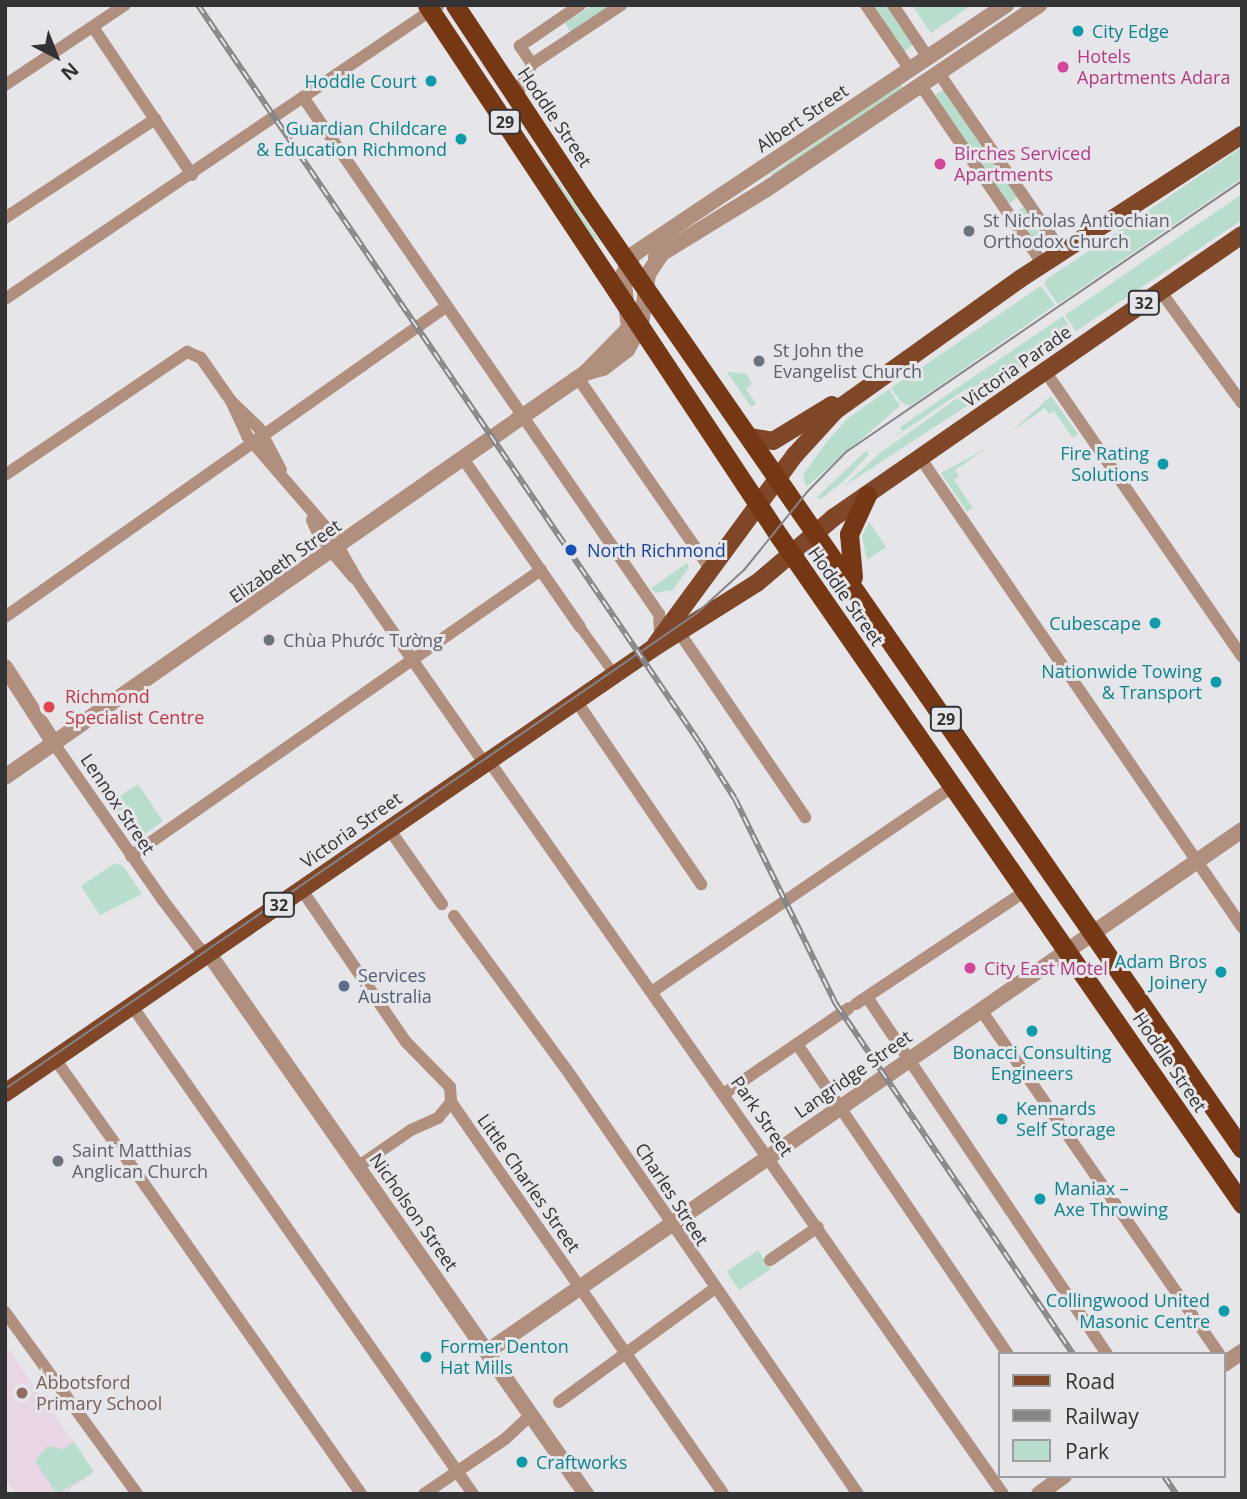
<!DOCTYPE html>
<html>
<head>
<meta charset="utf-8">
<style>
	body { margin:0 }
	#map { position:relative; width:1247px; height:1499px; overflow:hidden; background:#e5e5ea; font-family:"Open Sans",sans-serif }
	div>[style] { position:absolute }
	.education>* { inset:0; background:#e8d5e5 }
	.green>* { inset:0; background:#b9ddcc; transform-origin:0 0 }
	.pedestrian>* { height:10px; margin:-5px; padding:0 5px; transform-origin:5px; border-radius:5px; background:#b08f7f }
	.minor>* { height:12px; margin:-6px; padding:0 6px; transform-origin:6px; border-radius:6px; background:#b08f7f }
	.tertiary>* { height:16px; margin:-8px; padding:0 8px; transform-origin:8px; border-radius:8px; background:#b08f7f }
	.primary>* { height:18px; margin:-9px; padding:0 9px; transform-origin:9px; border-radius:9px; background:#7f4628 }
	.trunk>* { height:19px; margin:-9.5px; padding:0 9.5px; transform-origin:9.5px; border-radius:9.5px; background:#763814 }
	.tram>* { height:2px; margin:-1px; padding:0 1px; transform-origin:1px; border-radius:1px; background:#858588 }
	.rail>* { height:6px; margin-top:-3px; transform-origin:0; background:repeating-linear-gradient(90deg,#e5e5ea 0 10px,#858588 0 20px); box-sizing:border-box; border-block:2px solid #858588 }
	.dots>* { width:19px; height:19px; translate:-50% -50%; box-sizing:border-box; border:4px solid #e5e5ea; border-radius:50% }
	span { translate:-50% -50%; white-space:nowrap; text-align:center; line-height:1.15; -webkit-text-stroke:6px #e5e5ea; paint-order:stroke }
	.shield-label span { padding:2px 5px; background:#e5e5ea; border:2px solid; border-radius:5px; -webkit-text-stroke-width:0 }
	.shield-label { font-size:16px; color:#333335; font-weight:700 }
	.culture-label { font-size:18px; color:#0d838f }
	.left { translate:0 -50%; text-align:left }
	.right { translate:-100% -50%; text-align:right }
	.hotel-label { font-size:18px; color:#b23c85 }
	.street-label { font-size:18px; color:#333335 }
	.worship-label { font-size:18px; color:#5b616d }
	.transit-label { font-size:18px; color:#164399 }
	.health-label { font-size:18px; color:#be3a42 }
	.service-label { font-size:18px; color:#4e5e75 }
	.education-label { font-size:18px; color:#785e54 }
	.frame { position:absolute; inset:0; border:7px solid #333335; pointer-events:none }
	.legend { position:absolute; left:998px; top:1352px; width:228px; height:126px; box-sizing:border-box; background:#e5e5ea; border:2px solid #9e9ea2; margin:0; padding:9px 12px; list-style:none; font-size:21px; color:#333335 }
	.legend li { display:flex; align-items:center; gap:14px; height:35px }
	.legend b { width:35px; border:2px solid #9e9ea2 }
	.north { position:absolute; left:21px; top:21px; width:70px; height:70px; -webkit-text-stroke:5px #e5e5ea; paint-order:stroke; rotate:138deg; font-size:19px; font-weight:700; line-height:28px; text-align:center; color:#333335 }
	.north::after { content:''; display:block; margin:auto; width:24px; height:32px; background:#333335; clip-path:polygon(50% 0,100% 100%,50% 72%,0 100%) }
</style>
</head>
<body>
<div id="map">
	<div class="education">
		<div style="clip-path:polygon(5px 1344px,94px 1472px,70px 1489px,71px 1494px,16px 1494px,5px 1478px)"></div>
	</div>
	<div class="green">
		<div style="clip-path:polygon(593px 5px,611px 5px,571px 33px,565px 23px)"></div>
		<div style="clip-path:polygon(872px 5px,887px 5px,914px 44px,903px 52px)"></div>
		<div style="clip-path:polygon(912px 5px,972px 5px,931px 33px)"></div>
		<div style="clip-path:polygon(901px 84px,903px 88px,774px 176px,771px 174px)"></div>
		<div style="left:944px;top:89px;width:131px;height:13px;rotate:55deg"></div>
		<div style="clip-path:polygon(1242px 147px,1242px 178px,1058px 304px,1044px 284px,1047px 279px)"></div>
		<div style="clip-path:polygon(537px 150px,600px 242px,589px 235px)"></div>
		<div style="clip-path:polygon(1242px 194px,1242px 220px,1076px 331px,1065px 315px)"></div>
		<div style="left:1025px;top:206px;width:37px;height:14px;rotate:56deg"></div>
		<div style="clip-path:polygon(1041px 286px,1055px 305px,910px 406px,901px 402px,891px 388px)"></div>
		<div style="clip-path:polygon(1063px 316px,1070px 329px,1067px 336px,1015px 371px,963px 391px,884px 444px,902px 431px,900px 427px)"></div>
		<div style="clip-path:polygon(727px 372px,746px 374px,752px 384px,746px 389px,756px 404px,751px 407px)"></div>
		<div style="clip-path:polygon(998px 382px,1001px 384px,844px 486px,879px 454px,960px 396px)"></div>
		<div style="clip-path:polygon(889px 389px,900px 406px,806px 487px,803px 475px,829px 439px,847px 419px)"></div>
		<div style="clip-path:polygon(1051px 396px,1078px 434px,1073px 438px,1054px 411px,1049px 414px,1045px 408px,1012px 431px)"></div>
		<div style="clip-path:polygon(987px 448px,955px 470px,959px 476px,954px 480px,973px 508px,967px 512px,941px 473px)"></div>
		<div style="clip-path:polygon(867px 450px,869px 454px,846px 479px,821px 499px,816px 498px)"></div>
		<div style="clip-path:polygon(869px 522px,886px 547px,867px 560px,862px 536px)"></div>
		<div style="clip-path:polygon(687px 563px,689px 567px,673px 590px,655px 593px,651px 588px)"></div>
		<div style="left:138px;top:784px;width:45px;height:36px;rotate:56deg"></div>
		<div style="clip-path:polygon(115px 863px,123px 866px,142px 894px,100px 915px,81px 886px)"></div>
		<div style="left:758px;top:1250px;width:23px;height:38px;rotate:56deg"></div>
		<div style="clip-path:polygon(74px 1442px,94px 1472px,57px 1494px,35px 1461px,48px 1446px,63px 1449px)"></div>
	</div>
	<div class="pedestrian">
		<div style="left:580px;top:627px;width:49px;rotate:54.1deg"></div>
	</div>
	<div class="minor">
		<div style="left:866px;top:5px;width:76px;rotate:55.7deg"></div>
		<div style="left:893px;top:5px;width:61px;rotate:56.3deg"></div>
		<div style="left:93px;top:27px;width:178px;rotate:56.2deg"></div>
		<div style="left:532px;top:64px;width:22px;rotate:-124deg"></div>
		<div style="left:520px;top:46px;width:73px;rotate:-34.3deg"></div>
		<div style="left:938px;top:72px;width:219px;rotate:55.4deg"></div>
		<div style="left:920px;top:84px;width:218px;rotate:55.7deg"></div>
		<div style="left:5px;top:85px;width:144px;rotate:-33.7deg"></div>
		<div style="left:303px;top:97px;width:628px;rotate:55.45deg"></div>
		<div style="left:659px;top:614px;width:17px;rotate:87deg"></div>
		<div style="left:516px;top:97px;width:37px;rotate:-64deg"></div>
		<div style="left:532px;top:64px;width:107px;rotate:-33.5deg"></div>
		<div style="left:5px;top:218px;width:180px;rotate:-33.4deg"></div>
		<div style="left:1161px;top:292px;width:137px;rotate:53.9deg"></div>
		<div style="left:5px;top:299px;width:524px;rotate:-34.11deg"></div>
		<div style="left:1045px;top:371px;width:347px;rotate:55.4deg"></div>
		<div style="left:578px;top:378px;width:234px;rotate:55.3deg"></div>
		<div style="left:231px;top:401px;width:38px;rotate:65deg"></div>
		<div style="left:247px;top:436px;width:127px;rotate:49.2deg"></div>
		<div style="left:330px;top:532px;width:59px;rotate:60.4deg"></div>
		<div style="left:359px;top:583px;width:221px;rotate:55.2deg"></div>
		<div style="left:921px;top:459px;width:568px;rotate:55.55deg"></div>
		<div style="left:464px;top:460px;width:203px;rotate:55.2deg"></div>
		<div style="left:5px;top:475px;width:220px;rotate:-34.1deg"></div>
		<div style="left:187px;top:352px;width:15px;rotate:23deg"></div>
		<div style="left:201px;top:358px;width:52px;rotate:55.1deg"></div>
		<div style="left:231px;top:401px;width:39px;rotate:44deg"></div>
		<div style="left:259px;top:428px;width:47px;rotate:62.4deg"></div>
		<div style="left:312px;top:520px;width:20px;rotate:66deg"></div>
		<div style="left:320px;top:538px;width:52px;rotate:49.6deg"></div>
		<div style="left:5px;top:617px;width:540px;rotate:-35.13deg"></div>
		<div style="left:683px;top:638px;width:217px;rotate:55.7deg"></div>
		<div style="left:579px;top:705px;width:217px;rotate:55.7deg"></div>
		<div style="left:55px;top:745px;width:188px;rotate:55.2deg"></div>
		<div style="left:162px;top:899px;width:61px;rotate:52.9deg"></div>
		<div style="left:199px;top:948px;width:12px;rotate:31deg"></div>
		<div style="left:489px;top:761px;width:895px;rotate:54.96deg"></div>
		<div style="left:389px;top:829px;width:92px;rotate:54.8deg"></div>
		<div style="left:131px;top:856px;width:500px;rotate:-34.9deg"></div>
		<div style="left:306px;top:896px;width:177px;rotate:55.6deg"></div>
		<div style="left:406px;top:1042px;width:63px;rotate:45.6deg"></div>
		<div style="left:450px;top:1087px;width:15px;rotate:86deg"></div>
		<div style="left:451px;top:1102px;width:477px;rotate:55.2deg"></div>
		<div style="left:454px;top:916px;width:198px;rotate:53.8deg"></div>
		<div style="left:571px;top:1076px;width:507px;rotate:55.53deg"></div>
		<div style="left:653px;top:991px;width:363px;rotate:-34.3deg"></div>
		<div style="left:867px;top:997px;width:430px;rotate:56.1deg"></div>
		<div style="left:856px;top:1004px;width:206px;rotate:-33.7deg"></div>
		<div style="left:132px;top:1006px;width:595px;rotate:55.06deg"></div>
		<div style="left:981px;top:1010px;width:418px;rotate:55.3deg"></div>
		<div style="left:797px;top:1044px;width:375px;rotate:55.8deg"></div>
		<div style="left:55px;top:1059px;width:102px;rotate:54.6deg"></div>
		<div style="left:725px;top:1093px;width:150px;rotate:-34.4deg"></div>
		<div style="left:126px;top:1158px;width:410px;rotate:55deg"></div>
		<div style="left:359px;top:1166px;width:63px;rotate:-34.7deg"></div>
		<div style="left:411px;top:1130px;width:30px;rotate:-24deg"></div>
		<div style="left:438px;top:1118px;width:21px;rotate:-51deg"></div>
		<div style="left:770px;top:1260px;width:58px;rotate:-34.5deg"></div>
		<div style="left:5px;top:1312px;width:225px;rotate:54deg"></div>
		<div style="left:559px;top:1402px;width:192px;rotate:-36.1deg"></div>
		<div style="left:424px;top:1494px;width:98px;rotate:-34.2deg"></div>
		<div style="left:505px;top:1439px;width:34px;rotate:-43deg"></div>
	</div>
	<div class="tertiary">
		<div style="left:656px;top:257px;width:128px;rotate:-31.6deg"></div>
		<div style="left:765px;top:190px;width:331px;rotate:-34deg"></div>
		<div style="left:585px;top:373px;width:63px;rotate:-45.6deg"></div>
		<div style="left:629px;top:328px;width:53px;rotate:-96.5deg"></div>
		<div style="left:623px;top:275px;width:24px;rotate:-62deg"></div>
		<div style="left:634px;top:254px;width:448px;rotate:-33.8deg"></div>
		<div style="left:5px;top:667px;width:93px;rotate:57.3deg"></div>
		<div style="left:5px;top:777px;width:707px;rotate:-34.86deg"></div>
		<div style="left:585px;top:373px;width:19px;rotate:-16deg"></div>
		<div style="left:603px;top:368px;width:30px;rotate:-37deg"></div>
		<div style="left:627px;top:350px;width:29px;rotate:-61deg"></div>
		<div style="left:641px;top:325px;width:51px;rotate:-82.2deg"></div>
		<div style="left:648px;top:274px;width:27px;rotate:-56deg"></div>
		<div style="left:209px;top:954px;width:659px;rotate:55.08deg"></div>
		<div style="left:488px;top:1351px;width:916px;rotate:-34.64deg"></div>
		<div style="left:1224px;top:1364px;width:22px;rotate:-34deg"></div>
		<div style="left:1039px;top:1494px;width:31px;rotate:-36deg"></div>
	</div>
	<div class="primary">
		<div style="left:751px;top:437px;width:22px;rotate:10deg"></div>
		<div style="left:773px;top:441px;width:69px;rotate:-31.4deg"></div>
		<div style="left:656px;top:644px;width:235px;rotate:-53.7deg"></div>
		<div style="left:795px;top:455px;width:59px;rotate:-47.7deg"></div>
		<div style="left:835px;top:411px;width:227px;rotate:-35.5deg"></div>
		<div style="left:1020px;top:279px;width:265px;rotate:-33deg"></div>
		<div style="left:5px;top:1093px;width:785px;rotate:-34.46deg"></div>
		<div style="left:652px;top:649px;width:124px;rotate:-32.2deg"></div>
		<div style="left:757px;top:583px;width:100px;rotate:-40.5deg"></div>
		<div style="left:833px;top:518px;width:497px;rotate:-34.7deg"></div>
	</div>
	<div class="trunk">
		<div style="left:427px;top:5px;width:637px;rotate:56.46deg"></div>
		<div style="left:779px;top:536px;width:813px;rotate:55.27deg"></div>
		<div style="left:455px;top:5px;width:230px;rotate:56.5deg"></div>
		<div style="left:582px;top:197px;width:1158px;rotate:55.27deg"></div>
		<div style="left:853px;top:577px;width:43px;rotate:-95.3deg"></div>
		<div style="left:849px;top:534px;width:43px;rotate:-65.2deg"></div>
	</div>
	<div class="tram">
		<div style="left:5px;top:1089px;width:840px;rotate:-34.52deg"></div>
		<div style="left:697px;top:613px;width:64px;rotate:-42.5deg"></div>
		<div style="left:744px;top:570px;width:102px;rotate:-51deg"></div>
		<div style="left:808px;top:491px;width:54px;rotate:-45.7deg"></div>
		<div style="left:846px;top:452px;width:480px;rotate:-34.4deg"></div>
	</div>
	<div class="rail">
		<div style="left:198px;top:5px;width:891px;rotate:55.79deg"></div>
		<div style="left:699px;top:742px;width:67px;rotate:57.7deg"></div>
		<div style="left:735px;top:799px;width:229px;rotate:63.8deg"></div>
		<div style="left:836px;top:1004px;width:423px;rotate:55.9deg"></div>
		<div style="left:1164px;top:1476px;width:22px;rotate:56deg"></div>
	</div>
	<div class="dots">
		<div style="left:1078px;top:31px;background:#0f9aa8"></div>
		<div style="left:1063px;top:67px;background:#d1479c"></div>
		<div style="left:431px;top:81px;background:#0f9aa8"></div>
		<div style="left:461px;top:139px;background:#0f9aa8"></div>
		<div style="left:940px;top:164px;background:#d1479c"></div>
		<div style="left:969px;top:231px;background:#6b7280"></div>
		<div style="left:759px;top:361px;background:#6b7280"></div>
		<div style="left:1163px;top:464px;background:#0f9aa8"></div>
		<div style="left:571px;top:550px;background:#1a4fb4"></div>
		<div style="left:1155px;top:623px;background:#0f9aa8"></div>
		<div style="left:269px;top:640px;background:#6b7280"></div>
		<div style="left:1216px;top:682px;background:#0f9aa8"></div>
		<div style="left:49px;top:707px;background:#e0444e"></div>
		<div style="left:970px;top:968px;background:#d1479c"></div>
		<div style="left:1221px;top:972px;background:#0f9aa8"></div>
		<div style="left:344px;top:986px;background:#5c6f8a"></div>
		<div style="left:1032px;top:1031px;background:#0f9aa8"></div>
		<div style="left:1002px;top:1119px;background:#0f9aa8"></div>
		<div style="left:58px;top:1161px;background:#6b7280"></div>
		<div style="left:1040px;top:1199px;background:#0f9aa8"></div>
		<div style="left:1224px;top:1311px;background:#0f9aa8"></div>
		<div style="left:426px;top:1357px;background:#0f9aa8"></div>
		<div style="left:22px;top:1393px;background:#8d6e63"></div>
		<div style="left:522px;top:1462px;background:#0f9aa8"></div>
	</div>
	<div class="shield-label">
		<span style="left:505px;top:122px">29</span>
		<span style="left:1144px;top:303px">32</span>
		<span style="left:946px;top:719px">29</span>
		<span style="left:279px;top:905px">32</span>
	</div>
	<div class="culture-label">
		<span class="left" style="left:1092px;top:31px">City Edge</span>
		<span class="right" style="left:417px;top:81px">Hoddle Court</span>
		<span class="right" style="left:447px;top:139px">Guardian Childcare<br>&amp; Education Richmond</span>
		<span class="right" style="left:1149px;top:464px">Fire Rating<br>Solutions</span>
		<span class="right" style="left:1141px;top:623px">Cubescape</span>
		<span class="right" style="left:1202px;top:682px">Nationwide Towing<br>&amp; Transport</span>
		<span class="right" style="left:1207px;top:972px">Adam Bros<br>Joinery</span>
		<span style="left:1032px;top:1063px">Bonacci Consulting<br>Engineers</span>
		<span class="left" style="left:1016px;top:1119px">Kennards<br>Self Storage</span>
		<span class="left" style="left:1054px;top:1199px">Maniax –<br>Axe Throwing</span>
		<span class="right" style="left:1210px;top:1311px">Collingwood United<br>Masonic Centre</span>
		<span class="left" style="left:440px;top:1357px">Former Denton<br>Hat Mills</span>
		<span class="left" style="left:536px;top:1462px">Craftworks</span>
	</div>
	<div class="hotel-label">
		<span class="left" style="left:1077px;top:67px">Hotels<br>Apartments Adara</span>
		<span class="left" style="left:954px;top:164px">Birches Serviced<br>Apartments</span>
		<span class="left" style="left:984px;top:968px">City East Motel</span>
	</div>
	<div class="street-label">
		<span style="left:555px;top:117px;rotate:56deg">Hoddle Street</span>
		<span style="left:802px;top:118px;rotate:-34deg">Albert Street</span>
		<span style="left:1017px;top:366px;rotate:-35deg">Victoria Parade</span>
		<span style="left:285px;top:561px;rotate:-35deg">Elizabeth Street</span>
		<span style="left:846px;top:596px;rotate:55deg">Hoddle Street</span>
		<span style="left:118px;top:804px;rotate:56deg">Lennox Street</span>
		<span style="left:351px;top:830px;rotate:-35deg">Victoria Street</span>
		<span style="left:1170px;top:1062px;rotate:56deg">Hoddle Street</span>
		<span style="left:853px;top:1074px;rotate:-35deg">Langridge Street</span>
		<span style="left:762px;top:1116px;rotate:55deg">Park Street</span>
		<span style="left:529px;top:1183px;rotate:55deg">Little Charles Street</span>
		<span style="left:672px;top:1194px;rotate:57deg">Charles Street</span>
		<span style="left:414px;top:1212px;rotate:55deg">Nicholson Street</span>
	</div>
	<div class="worship-label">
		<span class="left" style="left:983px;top:231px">St Nicholas Antiochian<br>Orthodox Church</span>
		<span class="left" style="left:773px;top:361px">St John the<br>Evangelist Church</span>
		<span class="left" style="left:283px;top:640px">Chùa Phước Tường</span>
		<span class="left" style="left:72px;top:1161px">Saint Matthias<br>Anglican Church</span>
	</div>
	<div class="transit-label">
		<span class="left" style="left:587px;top:550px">North Richmond</span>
	</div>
	<div class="health-label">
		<span class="left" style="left:65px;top:707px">Richmond<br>Specialist Centre</span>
	</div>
	<div class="service-label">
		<span class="left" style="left:358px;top:986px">Services<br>Australia</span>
	</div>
	<div class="education-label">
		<span class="left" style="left:36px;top:1393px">Abbotsford<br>Primary School</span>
	</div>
	<div class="frame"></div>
	<ul class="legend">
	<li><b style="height:9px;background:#7f4628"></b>Road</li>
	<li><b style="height:9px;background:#858588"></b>Railway</li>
	<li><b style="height:19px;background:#b9ddcc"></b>Park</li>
	</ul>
	<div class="north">N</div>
</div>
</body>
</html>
